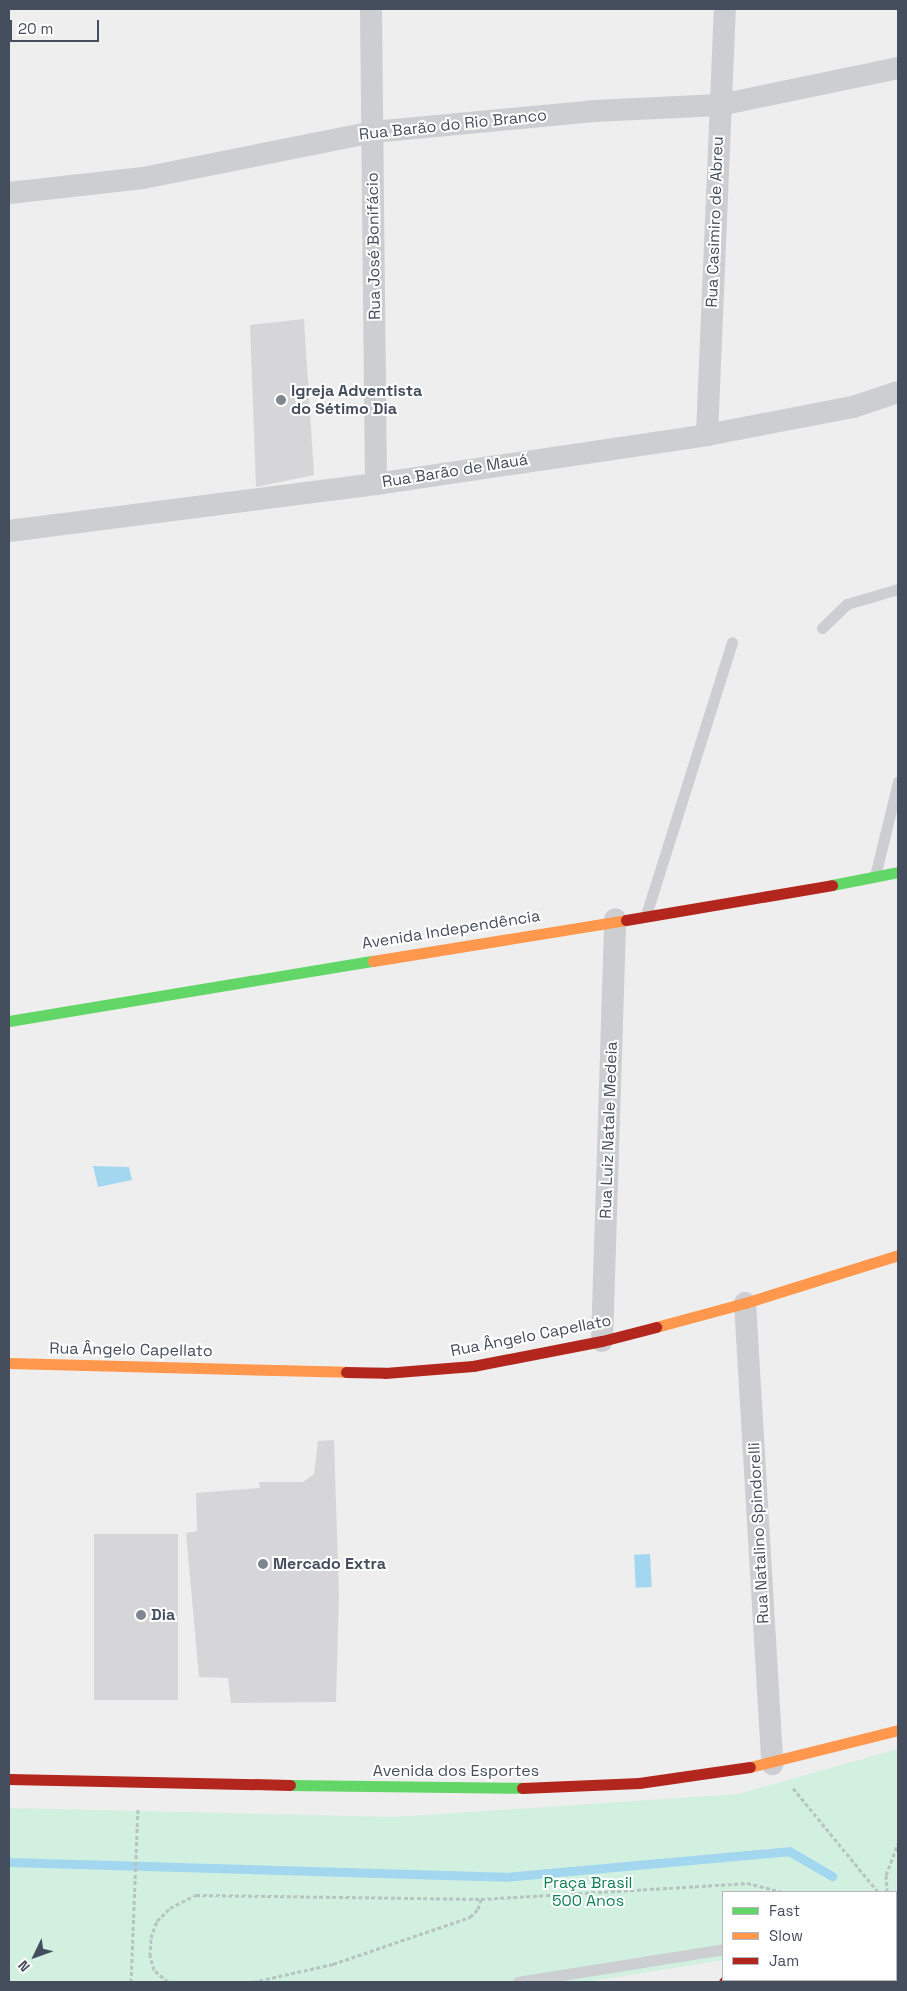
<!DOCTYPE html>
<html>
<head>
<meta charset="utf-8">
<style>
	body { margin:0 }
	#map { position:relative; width:907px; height:1991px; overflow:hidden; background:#efeeee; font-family:"Space Grotesk",sans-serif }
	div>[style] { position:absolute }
	.green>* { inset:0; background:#d1f0e0 }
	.water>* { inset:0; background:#a3d7f0; transform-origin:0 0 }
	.stream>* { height:9px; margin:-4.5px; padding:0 4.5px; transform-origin:4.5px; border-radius:4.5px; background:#a3d7f0 }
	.building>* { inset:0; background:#d6d6d9; transform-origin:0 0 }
	.path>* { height:3px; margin-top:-1.5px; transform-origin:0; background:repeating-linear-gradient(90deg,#b7c4c2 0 4px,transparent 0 6.5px) }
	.lane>* { height:11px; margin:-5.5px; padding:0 5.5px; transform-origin:5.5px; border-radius:5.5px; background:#ccced1 }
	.street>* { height:22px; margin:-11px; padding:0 11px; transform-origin:11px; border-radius:11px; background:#ccced1 }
	.fast>* { height:11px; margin:-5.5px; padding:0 5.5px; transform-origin:5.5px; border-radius:5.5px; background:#63d668 }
	.slow>* { height:11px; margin:-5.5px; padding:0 5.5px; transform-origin:5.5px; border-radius:5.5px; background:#ff974d }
	.jam>* { height:11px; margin:-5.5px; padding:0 5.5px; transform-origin:5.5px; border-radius:5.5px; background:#b3261e }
	.dots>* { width:14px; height:14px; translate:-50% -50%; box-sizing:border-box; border:2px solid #fff; border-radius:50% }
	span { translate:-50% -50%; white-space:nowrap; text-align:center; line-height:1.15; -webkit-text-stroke:4px #fff; paint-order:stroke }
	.street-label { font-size:16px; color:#444e5c }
	.poi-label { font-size:16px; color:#444e5c; font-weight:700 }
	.left { translate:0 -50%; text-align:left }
	.park-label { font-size:16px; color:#118156 }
	.frame { position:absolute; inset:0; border:10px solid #444e5c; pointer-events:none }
	.legend { position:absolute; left:722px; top:1891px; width:175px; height:90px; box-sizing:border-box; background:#fff; border:1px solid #b4b8be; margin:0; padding:6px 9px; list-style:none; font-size:15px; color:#444e5c }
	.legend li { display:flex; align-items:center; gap:10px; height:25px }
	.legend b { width:25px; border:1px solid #b4b8be }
	.north { position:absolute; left:10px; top:1931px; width:50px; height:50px; -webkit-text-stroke:4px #fff; paint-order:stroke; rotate:228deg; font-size:14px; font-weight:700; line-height:20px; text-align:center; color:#444e5c }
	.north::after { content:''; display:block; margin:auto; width:18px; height:22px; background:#444e5c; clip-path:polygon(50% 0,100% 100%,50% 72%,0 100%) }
	.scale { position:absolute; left:10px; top:20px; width:89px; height:22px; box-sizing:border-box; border:2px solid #444e5c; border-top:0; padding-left:6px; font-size:15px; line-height:18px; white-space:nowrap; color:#444e5c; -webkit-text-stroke:4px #fff; paint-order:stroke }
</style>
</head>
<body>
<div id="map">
	<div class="green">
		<div style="clip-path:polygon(898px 1749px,896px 1927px,896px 1892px,723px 1892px,723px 1960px,587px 1982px,9px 1982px,9px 1808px,395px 1817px,738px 1794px)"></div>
	</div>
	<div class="water">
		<div style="clip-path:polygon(93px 1166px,129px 1167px,132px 1180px,98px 1187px)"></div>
		<div style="left:650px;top:1554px;width:33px;height:16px;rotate:87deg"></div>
	</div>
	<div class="stream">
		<div style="left:9px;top:1862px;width:496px;rotate:1.7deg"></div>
		<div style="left:505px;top:1877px;width:285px;rotate:-5.2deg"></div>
		<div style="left:789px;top:1851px;width:50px;rotate:30.2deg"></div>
	</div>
	<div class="building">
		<div style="clip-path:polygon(304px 319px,314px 475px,256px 487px,250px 325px)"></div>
		<div style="clip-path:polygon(334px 1440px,339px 1595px,336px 1702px,231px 1703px,228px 1678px,199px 1677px,186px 1533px,197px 1531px,196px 1493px,260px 1488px,259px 1482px,303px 1482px,314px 1474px,318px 1441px)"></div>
		<div style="left:94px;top:1534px;width:84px;height:166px"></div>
	</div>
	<div class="path">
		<div style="left:793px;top:1788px;width:134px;rotate:50.7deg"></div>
		<div style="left:887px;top:1892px;width:17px;rotate:-93deg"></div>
		<div style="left:886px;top:1875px;width:34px;rotate:-69deg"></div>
		<div style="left:131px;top:1982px;width:173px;rotate:-87.7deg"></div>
		<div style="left:168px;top:1982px;width:18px;rotate:-139deg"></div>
		<div style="left:154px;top:1970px;width:15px;rotate:-106deg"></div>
		<div style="left:150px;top:1956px;width:18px;rotate:-87deg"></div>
		<div style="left:151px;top:1938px;width:18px;rotate:-71deg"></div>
		<div style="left:157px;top:1921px;width:18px;rotate:-45deg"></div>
		<div style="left:170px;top:1908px;width:29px;rotate:-27deg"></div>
		<div style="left:196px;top:1895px;width:285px;rotate:0.8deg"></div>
		<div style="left:481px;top:1899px;width:266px;rotate:-3.4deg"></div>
		<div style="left:747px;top:1883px;width:36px;rotate:14deg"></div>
		<div style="left:253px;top:1982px;width:82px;rotate:-12.7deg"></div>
		<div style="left:333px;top:1964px;width:145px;rotate:-18.9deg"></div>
		<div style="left:470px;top:1917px;width:11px;rotate:-45deg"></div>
		<div style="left:478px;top:1909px;width:10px;rotate:-73deg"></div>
	</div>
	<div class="lane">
		<div style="left:822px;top:628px;width:35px;rotate:-44deg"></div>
		<div style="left:847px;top:604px;width:53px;rotate:-16.4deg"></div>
		<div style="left:875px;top:876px;width:97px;rotate:-76.3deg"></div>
		<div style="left:646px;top:915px;width:286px;rotate:-72.5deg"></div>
		<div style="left:518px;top:1982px;width:208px;rotate:-9.1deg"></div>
	</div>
	<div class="street">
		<div style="left:371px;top:9px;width:475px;rotate:89.4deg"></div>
		<div style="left:9px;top:193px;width:135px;rotate:-6.4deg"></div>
		<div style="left:143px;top:178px;width:235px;rotate:-11.3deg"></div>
		<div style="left:373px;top:132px;width:222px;rotate:-5.4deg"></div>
		<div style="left:594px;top:111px;width:126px;rotate:-2.7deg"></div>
		<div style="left:720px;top:105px;width:182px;rotate:-11.7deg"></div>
		<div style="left:707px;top:435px;width:426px;rotate:-87.6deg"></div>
		<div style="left:9px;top:531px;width:370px;rotate:-7.3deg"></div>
		<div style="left:376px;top:484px;width:335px;rotate:-8.4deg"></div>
		<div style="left:707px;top:435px;width:149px;rotate:-10.9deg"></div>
		<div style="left:853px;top:407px;width:47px;rotate:-18.4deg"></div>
		<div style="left:745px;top:1303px;width:462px;rotate:86.6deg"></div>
		<div style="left:602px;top:1341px;width:422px;rotate:-88.2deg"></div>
		<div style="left:852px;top:1980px;width:3px;rotate:45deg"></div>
	</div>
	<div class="fast">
		<div style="left:832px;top:885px;width:67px;rotate:-11.1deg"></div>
		<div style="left:9px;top:1021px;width:369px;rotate:-9.4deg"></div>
		<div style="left:290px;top:1785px;width:232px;rotate:0.7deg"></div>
		<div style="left:896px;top:1943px;width:2px"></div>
	</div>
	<div class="slow">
		<div style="left:373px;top:961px;width:256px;rotate:-9.2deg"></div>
		<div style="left:656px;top:1327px;width:92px;rotate:-15.1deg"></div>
		<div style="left:745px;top:1303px;width:160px;rotate:-17.4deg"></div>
		<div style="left:9px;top:1363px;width:337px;rotate:1.5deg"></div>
		<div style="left:750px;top:1767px;width:153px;rotate:-14deg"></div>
	</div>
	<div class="jam">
		<div style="left:626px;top:920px;width:209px;rotate:-9.6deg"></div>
		<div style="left:346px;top:1372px;width:39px;rotate:1deg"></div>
		<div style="left:385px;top:1373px;width:88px;rotate:-4.5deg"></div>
		<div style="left:473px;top:1366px;width:131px;rotate:-11deg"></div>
		<div style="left:602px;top:1341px;width:56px;rotate:-14.5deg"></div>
		<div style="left:9px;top:1779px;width:281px;rotate:1.2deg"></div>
		<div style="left:522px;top:1788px;width:117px;rotate:-2.4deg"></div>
		<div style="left:639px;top:1783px;width:112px;rotate:-8.2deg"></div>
		<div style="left:724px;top:1982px;width:13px;rotate:-9deg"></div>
	</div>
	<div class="dots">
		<div style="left:281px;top:400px;background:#80868f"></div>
		<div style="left:263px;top:1564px;background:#80868f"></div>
		<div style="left:141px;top:1615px;background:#80868f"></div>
	</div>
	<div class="street-label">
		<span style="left:453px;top:125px;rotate:-6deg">Rua Barão do Rio Branco</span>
		<span style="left:715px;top:222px;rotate:-88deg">Rua Casimiro de Abreu</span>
		<span style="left:374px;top:246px;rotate:-91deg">Rua José Bonifácio</span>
		<span style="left:455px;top:471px;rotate:-9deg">Rua Barão de Mauá</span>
		<span style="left:451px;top:930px;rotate:-9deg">Avenida Independência</span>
		<span style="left:609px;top:1130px;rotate:-88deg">Rua Luiz Natale Medeia</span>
		<span style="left:531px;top:1336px;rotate:-11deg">Rua Ângelo Capellato</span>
		<span style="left:131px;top:1350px;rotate:1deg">Rua Ângelo Capellato</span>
		<span style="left:759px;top:1533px;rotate:-93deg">Rua Natalino Spindorelli</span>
		<span style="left:456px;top:1771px">Avenida dos Esportes</span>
	</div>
	<div class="poi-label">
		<span class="left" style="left:291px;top:400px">Igreja Adventista<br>do Sétimo Dia</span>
		<span class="left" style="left:273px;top:1564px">Mercado Extra</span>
		<span class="left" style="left:151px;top:1615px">Dia</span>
	</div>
	<div class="park-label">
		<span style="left:588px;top:1892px">Praça Brasil<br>500 Anos</span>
	</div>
	<div class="frame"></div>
	<ul class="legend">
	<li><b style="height:6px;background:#63d668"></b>Fast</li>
	<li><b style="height:6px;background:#ff974d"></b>Slow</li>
	<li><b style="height:6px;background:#b3261e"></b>Jam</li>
	</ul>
	<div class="north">N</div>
	<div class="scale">20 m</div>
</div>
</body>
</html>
